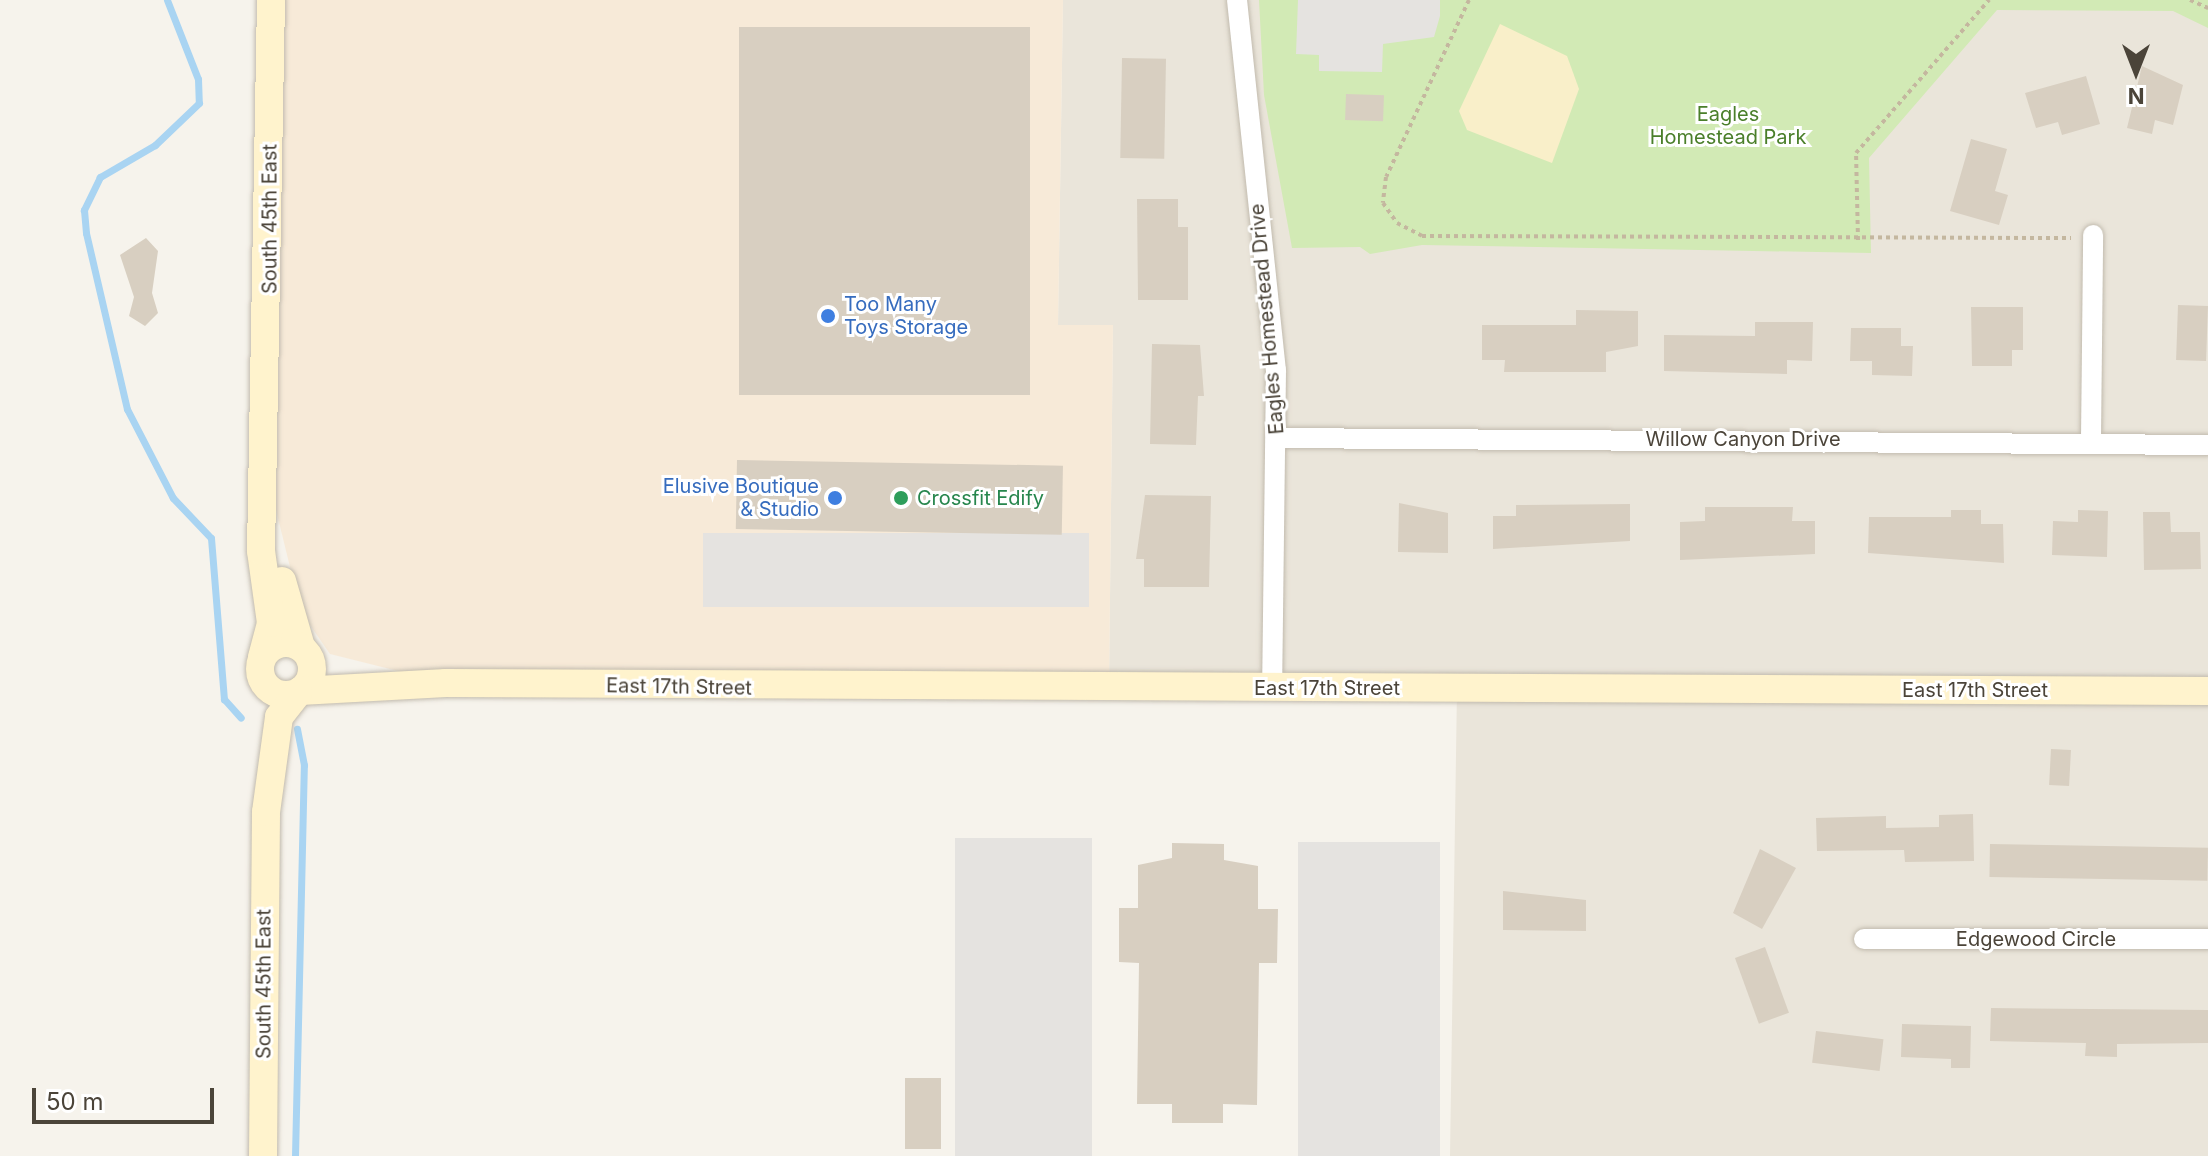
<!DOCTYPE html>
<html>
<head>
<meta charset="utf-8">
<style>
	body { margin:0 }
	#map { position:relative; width:2208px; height:1156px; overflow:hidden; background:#f6f3ec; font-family:Inter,sans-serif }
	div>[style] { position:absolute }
	.residential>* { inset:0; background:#eae5da }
	.commercial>* { inset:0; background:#f7ead8 }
	.green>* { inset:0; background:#d2eab5 }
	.sand>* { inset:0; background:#f9efc9 }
	.parking>* { inset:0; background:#e5e3e0; transform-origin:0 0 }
	.stream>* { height:7px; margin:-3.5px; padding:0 3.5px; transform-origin:3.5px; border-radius:3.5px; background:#a9d4f2 }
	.building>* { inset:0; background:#d8cfc1; transform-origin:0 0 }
	.path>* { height:4px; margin-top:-2px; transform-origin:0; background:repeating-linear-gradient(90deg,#c4b79f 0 4px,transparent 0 8px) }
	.roads { filter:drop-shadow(0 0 2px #c2bbae) drop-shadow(0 0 2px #c2bbae) }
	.minor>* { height:20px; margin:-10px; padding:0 10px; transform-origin:10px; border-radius:10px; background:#fff }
	.secondary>* { height:28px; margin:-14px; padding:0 14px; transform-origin:14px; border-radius:14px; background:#fff3cd }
	.secondary>.ring { margin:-14px; padding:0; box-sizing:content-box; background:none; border:28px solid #fff3cd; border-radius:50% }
	.dots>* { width:22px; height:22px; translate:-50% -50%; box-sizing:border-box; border:4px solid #fff; border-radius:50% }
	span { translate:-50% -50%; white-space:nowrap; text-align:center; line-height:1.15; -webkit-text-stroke:6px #fff; paint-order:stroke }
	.park-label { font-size:20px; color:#4a7f2a }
	.street-label { font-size:20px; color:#4b4439 }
	.shop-label { font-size:20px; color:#366cbe }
	.left { translate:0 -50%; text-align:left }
	.right { translate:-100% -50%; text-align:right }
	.leisure-label { font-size:20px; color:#27864d }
	.north { position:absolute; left:2096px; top:32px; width:80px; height:80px; -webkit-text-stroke:6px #fff; paint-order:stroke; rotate:180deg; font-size:22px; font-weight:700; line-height:32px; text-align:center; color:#4b4439 }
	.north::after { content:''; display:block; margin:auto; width:28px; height:36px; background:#4b4439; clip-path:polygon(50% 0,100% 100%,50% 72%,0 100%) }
	.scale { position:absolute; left:32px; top:1088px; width:182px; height:36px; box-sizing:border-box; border:4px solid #4b4439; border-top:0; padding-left:10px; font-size:24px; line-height:28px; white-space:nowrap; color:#4b4439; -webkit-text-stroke:6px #fff; paint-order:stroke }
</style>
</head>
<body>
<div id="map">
	<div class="residential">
		<div style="clip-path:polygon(1063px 0,2208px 0,2208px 1156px,1450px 1156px,1457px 688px,1109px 688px,1113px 326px,1058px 325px)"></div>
	</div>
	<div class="commercial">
		<div style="clip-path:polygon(271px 0,1063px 0,1058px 325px,1113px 325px,1109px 688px,446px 683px,330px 654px,301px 612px,267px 473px)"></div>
	</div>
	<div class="green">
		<div style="clip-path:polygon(1259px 0,2208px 0,2208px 28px,2173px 11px,1997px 10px,1869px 158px,1871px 253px,1422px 245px,1370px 254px,1360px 247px,1292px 248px,1264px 95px)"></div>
	</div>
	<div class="sand">
		<div style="clip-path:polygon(1500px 24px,1567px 56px,1579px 89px,1552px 163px,1467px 130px,1459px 111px)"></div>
	</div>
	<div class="parking">
		<div style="clip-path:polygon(1298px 0,1440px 0,1440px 16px,1434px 37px,1383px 44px,1382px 72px,1319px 71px,1319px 55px,1296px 54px)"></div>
		<div style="left:703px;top:533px;width:386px;height:74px"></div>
		<div style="left:955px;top:838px;width:137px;height:318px"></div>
		<div style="left:1298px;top:842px;width:142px;height:314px"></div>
	</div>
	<div class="stream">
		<div style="left:167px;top:0;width:85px;rotate:68.6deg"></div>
		<div style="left:198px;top:79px;width:24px;rotate:88deg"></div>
		<div style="left:199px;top:103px;width:61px;rotate:136.3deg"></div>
		<div style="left:155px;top:145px;width:64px;rotate:149.8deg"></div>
		<div style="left:100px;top:177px;width:37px;rotate:116deg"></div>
		<div style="left:84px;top:210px;width:23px;rotate:85deg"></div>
		<div style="left:86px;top:233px;width:181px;rotate:76.9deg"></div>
		<div style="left:127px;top:409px;width:100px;rotate:62.7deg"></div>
		<div style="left:173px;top:498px;width:55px;rotate:46.5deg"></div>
		<div style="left:211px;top:538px;width:162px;rotate:85.4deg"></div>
		<div style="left:224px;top:699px;width:25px;rotate:48deg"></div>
		<div style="left:295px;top:1156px;width:391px;rotate:-88.7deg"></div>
		<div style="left:304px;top:765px;width:37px;rotate:-101deg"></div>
	</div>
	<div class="building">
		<div style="left:739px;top:27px;width:291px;height:368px"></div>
		<div style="left:1122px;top:58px;width:44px;height:100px;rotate:1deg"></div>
		<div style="clip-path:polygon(2142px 66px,2183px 85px,2173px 125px,2155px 120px,2152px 134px,2127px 128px)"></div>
		<div style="clip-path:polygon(2086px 76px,2100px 124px,2062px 135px,2058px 122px,2036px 128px,2025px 93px)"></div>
		<div style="left:1346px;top:94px;width:38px;height:26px;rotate:2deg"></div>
		<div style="clip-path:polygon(1971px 139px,2007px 149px,1995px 191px,2008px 195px,1999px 225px,1950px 211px)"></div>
		<div style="clip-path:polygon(1137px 199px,1178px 199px,1178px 227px,1188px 227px,1188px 300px,1138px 300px)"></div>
		<div style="clip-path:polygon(146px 238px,158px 251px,152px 293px,158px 313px,145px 326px,129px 316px,134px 297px,120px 255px)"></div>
		<div style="left:2178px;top:305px;width:30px;height:55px;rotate:2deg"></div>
		<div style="clip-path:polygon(1971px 307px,2023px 307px,2023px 350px,2012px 350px,2012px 366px,1972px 366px)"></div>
		<div style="clip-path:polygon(1576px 310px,1638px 311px,1638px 346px,1606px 352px,1606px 372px,1504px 372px,1505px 360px,1482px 360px,1482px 325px,1576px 325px)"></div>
		<div style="clip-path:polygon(1755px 322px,1813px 322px,1812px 361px,1787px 360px,1787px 374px,1664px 371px,1664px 335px,1755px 336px)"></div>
		<div style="clip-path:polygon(1851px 328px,1901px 328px,1901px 346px,1913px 346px,1912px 376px,1872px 375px,1872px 361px,1850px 361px)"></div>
		<div style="clip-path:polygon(1152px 344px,1200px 345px,1204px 396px,1198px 396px,1196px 445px,1150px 444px)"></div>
		<div style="left:737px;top:460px;width:326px;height:69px;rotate:1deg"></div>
		<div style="clip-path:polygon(1145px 495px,1211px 496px,1209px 587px,1144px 587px,1144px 559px,1136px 559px)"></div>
		<div style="clip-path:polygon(1399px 503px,1448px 513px,1448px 553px,1398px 552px)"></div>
		<div style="clip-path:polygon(1630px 504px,1630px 541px,1493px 549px,1493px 516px,1516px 516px,1516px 505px)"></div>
		<div style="clip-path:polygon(1705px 507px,1793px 507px,1792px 521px,1815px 521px,1815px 554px,1680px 560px,1680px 522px,1705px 521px)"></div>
		<div style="clip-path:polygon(1951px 510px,1981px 510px,1981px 524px,2003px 524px,2004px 563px,1868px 553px,1869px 517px,1951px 517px)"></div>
		<div style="clip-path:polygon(2078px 510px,2108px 511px,2107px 557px,2052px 555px,2053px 521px,2078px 522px)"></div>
		<div style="clip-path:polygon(2143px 512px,2170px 512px,2171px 532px,2200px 532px,2201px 569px,2144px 570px)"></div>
		<div style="left:2051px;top:749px;width:20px;height:36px;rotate:3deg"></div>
		<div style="clip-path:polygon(1973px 814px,1974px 861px,1905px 862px,1904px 850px,1817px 851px,1816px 818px,1886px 816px,1886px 828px,1939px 827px,1939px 815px)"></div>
		<div style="clip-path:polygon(1172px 843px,1224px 844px,1224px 860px,1258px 866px,1258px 909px,1278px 909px,1277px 963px,1259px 963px,1257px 1105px,1223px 1104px,1223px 1123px,1172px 1123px,1172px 1104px,1137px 1104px,1139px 963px,1119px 962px,1119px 908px,1138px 908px,1138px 865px,1172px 858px)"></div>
		<div style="left:1990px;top:844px;width:218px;height:33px;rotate:1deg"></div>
		<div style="clip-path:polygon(1760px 849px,1796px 868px,1762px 929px,1733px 913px)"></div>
		<div style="clip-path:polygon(1503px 891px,1586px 900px,1586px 931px,1503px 930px)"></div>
		<div style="left:1765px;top:947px;width:70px;height:32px;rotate:70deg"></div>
		<div style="clip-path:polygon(1991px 1008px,2208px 1010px,2208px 1043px,2117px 1044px,2117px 1057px,2085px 1056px,2086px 1043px,1990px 1041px)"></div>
		<div style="clip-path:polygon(1902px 1024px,1971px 1026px,1970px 1068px,1951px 1068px,1951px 1059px,1901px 1057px)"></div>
		<div style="left:1816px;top:1031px;width:68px;height:32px;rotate:7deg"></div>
		<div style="left:905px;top:1078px;width:36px;height:71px"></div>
	</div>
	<div class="path">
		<div style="left:1469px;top:0;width:195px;rotate:115.1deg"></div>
		<div style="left:1386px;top:177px;width:26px;rotate:97deg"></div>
		<div style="left:1383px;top:203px;width:24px;rotate:55deg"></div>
		<div style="left:1397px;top:223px;width:28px;rotate:27deg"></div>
		<div style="left:1422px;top:236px;width:649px;rotate:0.18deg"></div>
		<div style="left:2190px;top:0;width:20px;rotate:24deg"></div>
		<div style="left:1858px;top:240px;width:87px;rotate:-91.3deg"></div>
		<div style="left:1856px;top:153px;width:203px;rotate:-49deg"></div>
	</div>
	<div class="roads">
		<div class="minor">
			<div style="left:1237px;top:0;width:372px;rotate:84deg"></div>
			<div style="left:1276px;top:370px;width:318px;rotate:90.7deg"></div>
			<div style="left:1277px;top:438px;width:931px;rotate:0.43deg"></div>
			<div style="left:2091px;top:440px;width:205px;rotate:-89.4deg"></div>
			<div style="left:1864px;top:939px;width:344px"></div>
		</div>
		<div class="secondary">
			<div style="left:282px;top:581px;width:69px;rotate:73.9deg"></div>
			<div class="ring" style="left:260px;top:643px;width:24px;height:24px"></div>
			<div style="left:262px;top:657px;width:35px;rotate:-75deg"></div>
			<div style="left:271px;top:623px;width:73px;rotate:-97.9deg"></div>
			<div style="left:261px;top:551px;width:551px;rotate:-88.96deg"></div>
			<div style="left:300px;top:691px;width:146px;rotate:-3.1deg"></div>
			<div style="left:446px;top:683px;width:1762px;rotate:0.26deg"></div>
			<div style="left:263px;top:1156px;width:344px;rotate:-89.5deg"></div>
			<div style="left:266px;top:812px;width:96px;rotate:-82.2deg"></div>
			<div style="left:279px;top:717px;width:31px;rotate:-52deg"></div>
		</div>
	</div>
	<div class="dots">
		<div style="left:828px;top:316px;background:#3f7fe0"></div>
		<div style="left:835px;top:498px;background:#3f7fe0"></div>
		<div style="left:901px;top:498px;background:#2e9e5b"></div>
	</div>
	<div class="park-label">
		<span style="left:1728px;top:126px">Eagles<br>Homestead Park</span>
	</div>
	<div class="street-label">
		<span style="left:270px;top:219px;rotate:-90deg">South 45th East</span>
		<span style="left:1267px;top:319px;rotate:-95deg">Eagles Homestead Drive</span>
		<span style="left:1743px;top:439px">Willow Canyon Drive</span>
		<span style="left:679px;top:687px;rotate:1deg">East 17th Street</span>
		<span style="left:1327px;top:688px">East 17th Street</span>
		<span style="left:1975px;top:690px">East 17th Street</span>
		<span style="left:2036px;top:939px">Edgewood Circle</span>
		<span style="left:264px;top:984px;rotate:-90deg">South 45th East</span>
	</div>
	<div class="shop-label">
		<span class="left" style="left:844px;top:316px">Too Many<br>Toys Storage</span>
		<span class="right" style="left:819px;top:498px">Elusive Boutique<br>&amp; Studio</span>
	</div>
	<div class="leisure-label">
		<span class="left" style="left:917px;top:498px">Crossfit Edify</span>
	</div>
	<div class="north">N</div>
	<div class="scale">50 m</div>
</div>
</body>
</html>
